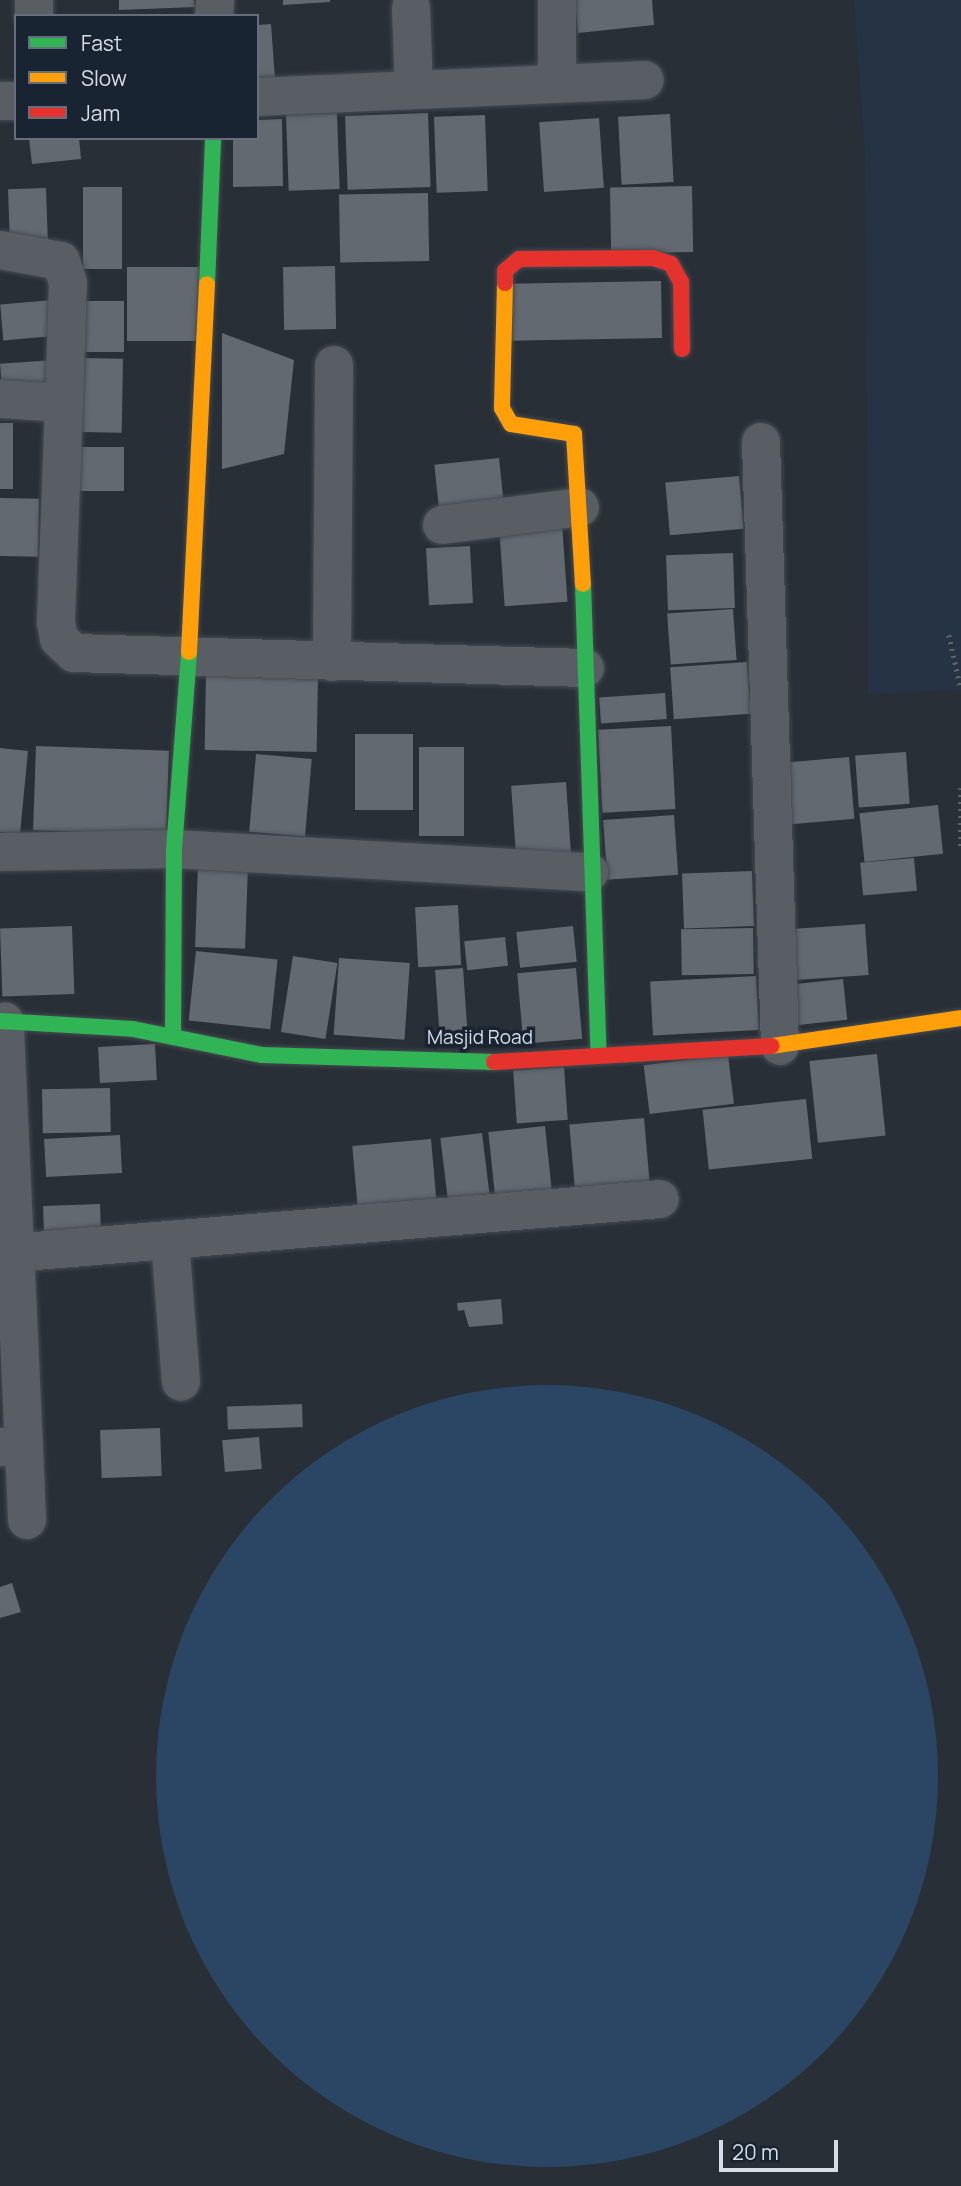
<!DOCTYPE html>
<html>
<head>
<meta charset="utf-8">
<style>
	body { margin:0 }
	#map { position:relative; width:961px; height:2186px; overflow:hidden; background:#282f36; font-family:Manrope,sans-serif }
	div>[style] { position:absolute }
	.built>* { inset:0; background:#253345 }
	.green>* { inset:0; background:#2b4564 }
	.round { border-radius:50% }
	.building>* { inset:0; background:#636970; transform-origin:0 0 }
	.path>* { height:4.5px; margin-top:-2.25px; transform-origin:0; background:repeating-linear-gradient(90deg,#60656b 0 2px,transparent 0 7px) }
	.roads { filter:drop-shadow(0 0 2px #454b51) drop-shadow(0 0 2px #454b51) }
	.street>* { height:38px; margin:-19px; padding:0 19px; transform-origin:19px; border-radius:19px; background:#585e64 }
	.fast>* { height:16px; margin:-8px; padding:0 8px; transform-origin:8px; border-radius:8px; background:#30b455 }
	.slow>* { height:16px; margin:-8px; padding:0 8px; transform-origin:8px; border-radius:8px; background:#ff9f0a }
	.jam>* { height:16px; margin:-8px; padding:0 8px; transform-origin:8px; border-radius:8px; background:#e5322d }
	span { translate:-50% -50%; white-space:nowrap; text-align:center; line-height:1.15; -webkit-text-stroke:7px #192432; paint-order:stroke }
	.street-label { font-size:19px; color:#d6dde7 }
	.legend { position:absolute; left:14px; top:14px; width:245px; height:126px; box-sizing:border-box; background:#192432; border:2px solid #656e7a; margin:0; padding:9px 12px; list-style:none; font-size:21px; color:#d6dde7 }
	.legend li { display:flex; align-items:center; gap:14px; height:35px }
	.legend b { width:35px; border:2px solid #656e7a }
	.scale { position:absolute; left:719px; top:2140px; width:119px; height:32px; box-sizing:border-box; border:4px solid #d6dde7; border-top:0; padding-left:9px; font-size:21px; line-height:24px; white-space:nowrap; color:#d6dde7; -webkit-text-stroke:5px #192432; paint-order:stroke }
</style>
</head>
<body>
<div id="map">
	<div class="built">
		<div style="clip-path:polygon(854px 0,961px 0,961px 690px,868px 694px,865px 156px)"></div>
	</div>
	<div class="green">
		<div class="round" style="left:156px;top:1385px;width:782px;height:782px"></div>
	</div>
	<div class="building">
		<div style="clip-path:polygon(119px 0,194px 0,195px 7px,119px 10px)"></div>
		<div style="clip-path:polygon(283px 0,330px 0,330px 2px,283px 5px)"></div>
		<div style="clip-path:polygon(575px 0,652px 0,654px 25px,578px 33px)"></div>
		<div style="clip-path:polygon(271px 24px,275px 79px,257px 81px,257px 25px)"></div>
		<div style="left:337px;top:113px;width:76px;height:51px;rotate:88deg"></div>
		<div style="left:428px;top:113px;width:74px;height:83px;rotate:88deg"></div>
		<div style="left:670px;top:114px;width:68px;height:52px;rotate:87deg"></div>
		<div style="left:485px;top:115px;width:76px;height:51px;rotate:88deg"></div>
		<div style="left:599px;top:118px;width:70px;height:60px;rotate:86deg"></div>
		<div style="clip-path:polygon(282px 119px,283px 186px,233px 187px,233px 138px,257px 138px,257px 120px)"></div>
		<div style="clip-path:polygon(29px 138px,79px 138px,81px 159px,32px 164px)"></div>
		<div style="left:692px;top:186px;width:66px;height:82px;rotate:89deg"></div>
		<div style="left:122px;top:187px;width:82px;height:39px;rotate:90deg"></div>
		<div style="left:46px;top:188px;width:55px;height:38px;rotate:88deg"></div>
		<div style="left:428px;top:193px;width:68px;height:89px;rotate:89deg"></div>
		<div style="left:335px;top:266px;width:63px;height:52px;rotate:89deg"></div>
		<div style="left:127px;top:267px;width:72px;height:74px"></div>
		<div style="left:661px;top:281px;width:57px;height:152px;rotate:89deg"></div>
		<div style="left:53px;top:300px;width:36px;height:53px;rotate:85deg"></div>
		<div style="left:84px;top:301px;width:40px;height:51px"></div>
		<div style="clip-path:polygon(222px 333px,294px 360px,284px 454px,222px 469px)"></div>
		<div style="left:79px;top:358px;width:44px;height:74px;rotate:1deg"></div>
		<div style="left:54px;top:360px;width:32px;height:54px;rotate:86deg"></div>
		<div style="left:0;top:423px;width:13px;height:66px"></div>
		<div style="left:124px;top:447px;width:44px;height:47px;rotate:90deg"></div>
		<div style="left:499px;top:458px;width:44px;height:65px;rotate:84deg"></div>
		<div style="left:739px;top:476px;width:53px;height:74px;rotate:85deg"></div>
		<div style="left:0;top:498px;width:39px;height:58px;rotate:1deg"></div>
		<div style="left:562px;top:523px;width:79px;height:63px;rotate:86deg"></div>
		<div style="left:470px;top:546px;width:57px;height:44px;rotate:87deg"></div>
		<div style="left:733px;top:553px;width:55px;height:67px;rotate:88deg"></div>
		<div style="left:733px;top:609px;width:51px;height:66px;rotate:86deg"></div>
		<div style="left:747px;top:662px;width:52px;height:77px;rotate:86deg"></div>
		<div style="left:206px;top:673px;width:112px;height:77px;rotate:1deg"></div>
		<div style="left:665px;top:693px;width:26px;height:66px;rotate:86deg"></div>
		<div style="left:671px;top:726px;width:83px;height:73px;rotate:87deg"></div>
		<div style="left:413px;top:734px;width:76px;height:58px;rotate:90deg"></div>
		<div style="left:36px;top:746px;width:133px;height:84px;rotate:2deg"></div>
		<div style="left:464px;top:747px;width:89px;height:45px;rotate:90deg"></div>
		<div style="clip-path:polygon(0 748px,28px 751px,20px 834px,0 832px)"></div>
		<div style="left:906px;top:752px;width:52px;height:51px;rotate:86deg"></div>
		<div style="left:256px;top:754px;width:56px;height:78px;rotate:5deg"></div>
		<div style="left:849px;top:757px;width:62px;height:69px;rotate:85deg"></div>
		<div style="left:566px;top:782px;width:77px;height:55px;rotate:86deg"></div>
		<div style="left:938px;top:805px;width:49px;height:79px;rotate:84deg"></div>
		<div style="left:674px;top:815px;width:60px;height:71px;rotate:86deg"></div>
		<div style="left:914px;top:858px;width:33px;height:54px;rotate:85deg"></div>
		<div style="left:198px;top:864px;width:50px;height:83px;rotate:2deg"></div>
		<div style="left:752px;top:871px;width:55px;height:70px;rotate:88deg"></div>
		<div style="left:458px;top:905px;width:60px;height:43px;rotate:87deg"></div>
		<div style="left:865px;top:924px;width:51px;height:77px;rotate:86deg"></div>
		<div style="left:72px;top:926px;width:68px;height:72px;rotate:88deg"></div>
		<div style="left:573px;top:926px;width:36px;height:57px;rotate:84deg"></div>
		<div style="left:753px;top:928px;width:46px;height:72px;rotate:89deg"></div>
		<div style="left:505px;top:937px;width:29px;height:41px;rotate:84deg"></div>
		<div style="left:196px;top:951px;width:82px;height:70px;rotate:6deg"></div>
		<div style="left:293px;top:956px;width:45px;height:77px;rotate:9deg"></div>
		<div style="left:339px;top:958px;width:71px;height:77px;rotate:4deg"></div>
		<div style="left:463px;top:968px;width:77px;height:28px;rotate:86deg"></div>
		<div style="left:576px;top:968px;width:71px;height:59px;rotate:85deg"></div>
		<div style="left:756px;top:976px;width:54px;height:106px;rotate:87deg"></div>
		<div style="left:843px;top:979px;width:41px;height:52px;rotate:84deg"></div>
		<div style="left:155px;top:1044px;width:36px;height:57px;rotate:87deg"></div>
		<div style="left:877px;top:1054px;width:82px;height:68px;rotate:84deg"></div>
		<div style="left:728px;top:1055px;width:49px;height:85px;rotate:83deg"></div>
		<div style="left:564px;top:1067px;width:53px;height:51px;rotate:86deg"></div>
		<div style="left:110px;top:1088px;width:44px;height:68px;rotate:89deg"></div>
		<div style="left:806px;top:1099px;width:60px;height:104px;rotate:84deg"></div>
		<div style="left:644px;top:1118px;width:71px;height:75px;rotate:85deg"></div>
		<div style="left:545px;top:1126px;width:76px;height:57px;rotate:84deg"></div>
		<div style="left:482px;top:1133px;width:70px;height:42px;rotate:83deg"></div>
		<div style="left:120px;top:1135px;width:38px;height:76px;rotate:87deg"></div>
		<div style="left:431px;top:1139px;width:75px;height:79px;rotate:85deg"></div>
		<div style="left:100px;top:1204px;width:37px;height:57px;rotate:88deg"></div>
		<div style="clip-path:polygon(501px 1299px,503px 1324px,469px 1327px,464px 1310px,458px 1311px,457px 1303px)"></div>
		<div style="left:302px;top:1404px;width:23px;height:75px;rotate:88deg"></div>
		<div style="left:160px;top:1428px;width:48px;height:60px;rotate:88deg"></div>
		<div style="left:259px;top:1437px;width:32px;height:37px;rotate:85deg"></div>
		<div style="clip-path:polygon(12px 1583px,21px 1612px,0 1618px,0 1587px)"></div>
	</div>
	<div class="path">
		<div style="left:949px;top:635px;width:55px;rotate:77.5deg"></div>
		<div style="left:961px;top:788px;width:61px;rotate:90deg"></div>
	</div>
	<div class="roads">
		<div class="street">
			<div style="left:557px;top:0;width:84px;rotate:90deg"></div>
			<div style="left:411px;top:8px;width:82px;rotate:87.9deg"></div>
			<div style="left:34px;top:16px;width:16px;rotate:-90deg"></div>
			<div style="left:214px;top:16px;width:16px;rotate:-86deg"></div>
			<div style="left:257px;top:97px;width:388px;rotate:-2.5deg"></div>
			<div style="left:0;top:101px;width:16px"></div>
			<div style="left:0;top:250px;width:62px;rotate:10.2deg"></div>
			<div style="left:61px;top:261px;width:23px;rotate:72deg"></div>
			<div style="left:68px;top:283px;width:120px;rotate:91.9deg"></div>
			<div style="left:0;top:399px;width:64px;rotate:3.6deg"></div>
			<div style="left:64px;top:403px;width:219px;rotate:92.1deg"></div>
			<div style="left:56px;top:622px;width:17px;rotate:80deg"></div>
			<div style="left:59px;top:639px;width:21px;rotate:43deg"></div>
			<div style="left:74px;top:653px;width:511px;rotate:1.68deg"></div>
			<div style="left:761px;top:442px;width:604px;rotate:88.2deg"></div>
			<div style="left:442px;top:525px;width:139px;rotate:-7.4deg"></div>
			<div style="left:332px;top:662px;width:297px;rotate:-89.6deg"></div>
			<div style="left:0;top:852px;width:174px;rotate:-1deg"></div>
			<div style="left:174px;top:849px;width:416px;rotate:3.2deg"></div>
			<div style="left:170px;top:1240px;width:142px;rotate:85.6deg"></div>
			<div style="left:0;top:1254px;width:662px;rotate:-4.76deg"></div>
			<div style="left:0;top:1447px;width:24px"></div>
			<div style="left:24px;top:1447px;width:426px;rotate:-92.6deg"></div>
			<div style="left:24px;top:1447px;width:73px;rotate:87.6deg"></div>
		</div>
		<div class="fast">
			<div style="left:207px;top:284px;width:146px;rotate:-87.6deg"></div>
			<div style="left:583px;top:584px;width:471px;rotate:88.1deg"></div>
			<div style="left:0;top:1021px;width:133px;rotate:3.4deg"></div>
			<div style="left:133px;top:1029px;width:132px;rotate:11.4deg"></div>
			<div style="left:262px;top:1055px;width:232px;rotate:1.7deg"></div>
			<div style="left:173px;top:1037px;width:188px;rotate:-89.7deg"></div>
			<div style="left:174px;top:849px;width:198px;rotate:-85.6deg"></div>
		</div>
		<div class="slow">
			<div style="left:505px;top:283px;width:125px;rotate:91.4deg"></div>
			<div style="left:502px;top:408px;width:18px;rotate:61deg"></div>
			<div style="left:511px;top:424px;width:64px;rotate:9deg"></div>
			<div style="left:574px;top:434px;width:150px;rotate:86.6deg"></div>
			<div style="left:189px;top:652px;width:368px;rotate:-87.2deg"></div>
			<div style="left:772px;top:1046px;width:191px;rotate:-8.4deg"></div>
		</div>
		<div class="jam">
			<div style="left:505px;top:283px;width:12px;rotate:-90deg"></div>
			<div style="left:505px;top:271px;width:18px;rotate:-41deg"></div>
			<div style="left:519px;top:259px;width:134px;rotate:-0.4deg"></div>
			<div style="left:653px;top:258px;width:19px;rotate:18deg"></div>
			<div style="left:671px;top:264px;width:21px;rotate:61deg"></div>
			<div style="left:681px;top:282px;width:67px;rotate:89.1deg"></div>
			<div style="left:494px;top:1062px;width:278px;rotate:-3.3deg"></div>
		</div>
	</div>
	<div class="street-label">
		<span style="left:480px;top:1038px">Masjid Road</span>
	</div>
	<ul class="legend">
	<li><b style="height:9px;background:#30b455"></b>Fast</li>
	<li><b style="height:9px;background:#ff9f0a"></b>Slow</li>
	<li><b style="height:9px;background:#e5322d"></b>Jam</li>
	</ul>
	<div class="scale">20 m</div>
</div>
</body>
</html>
